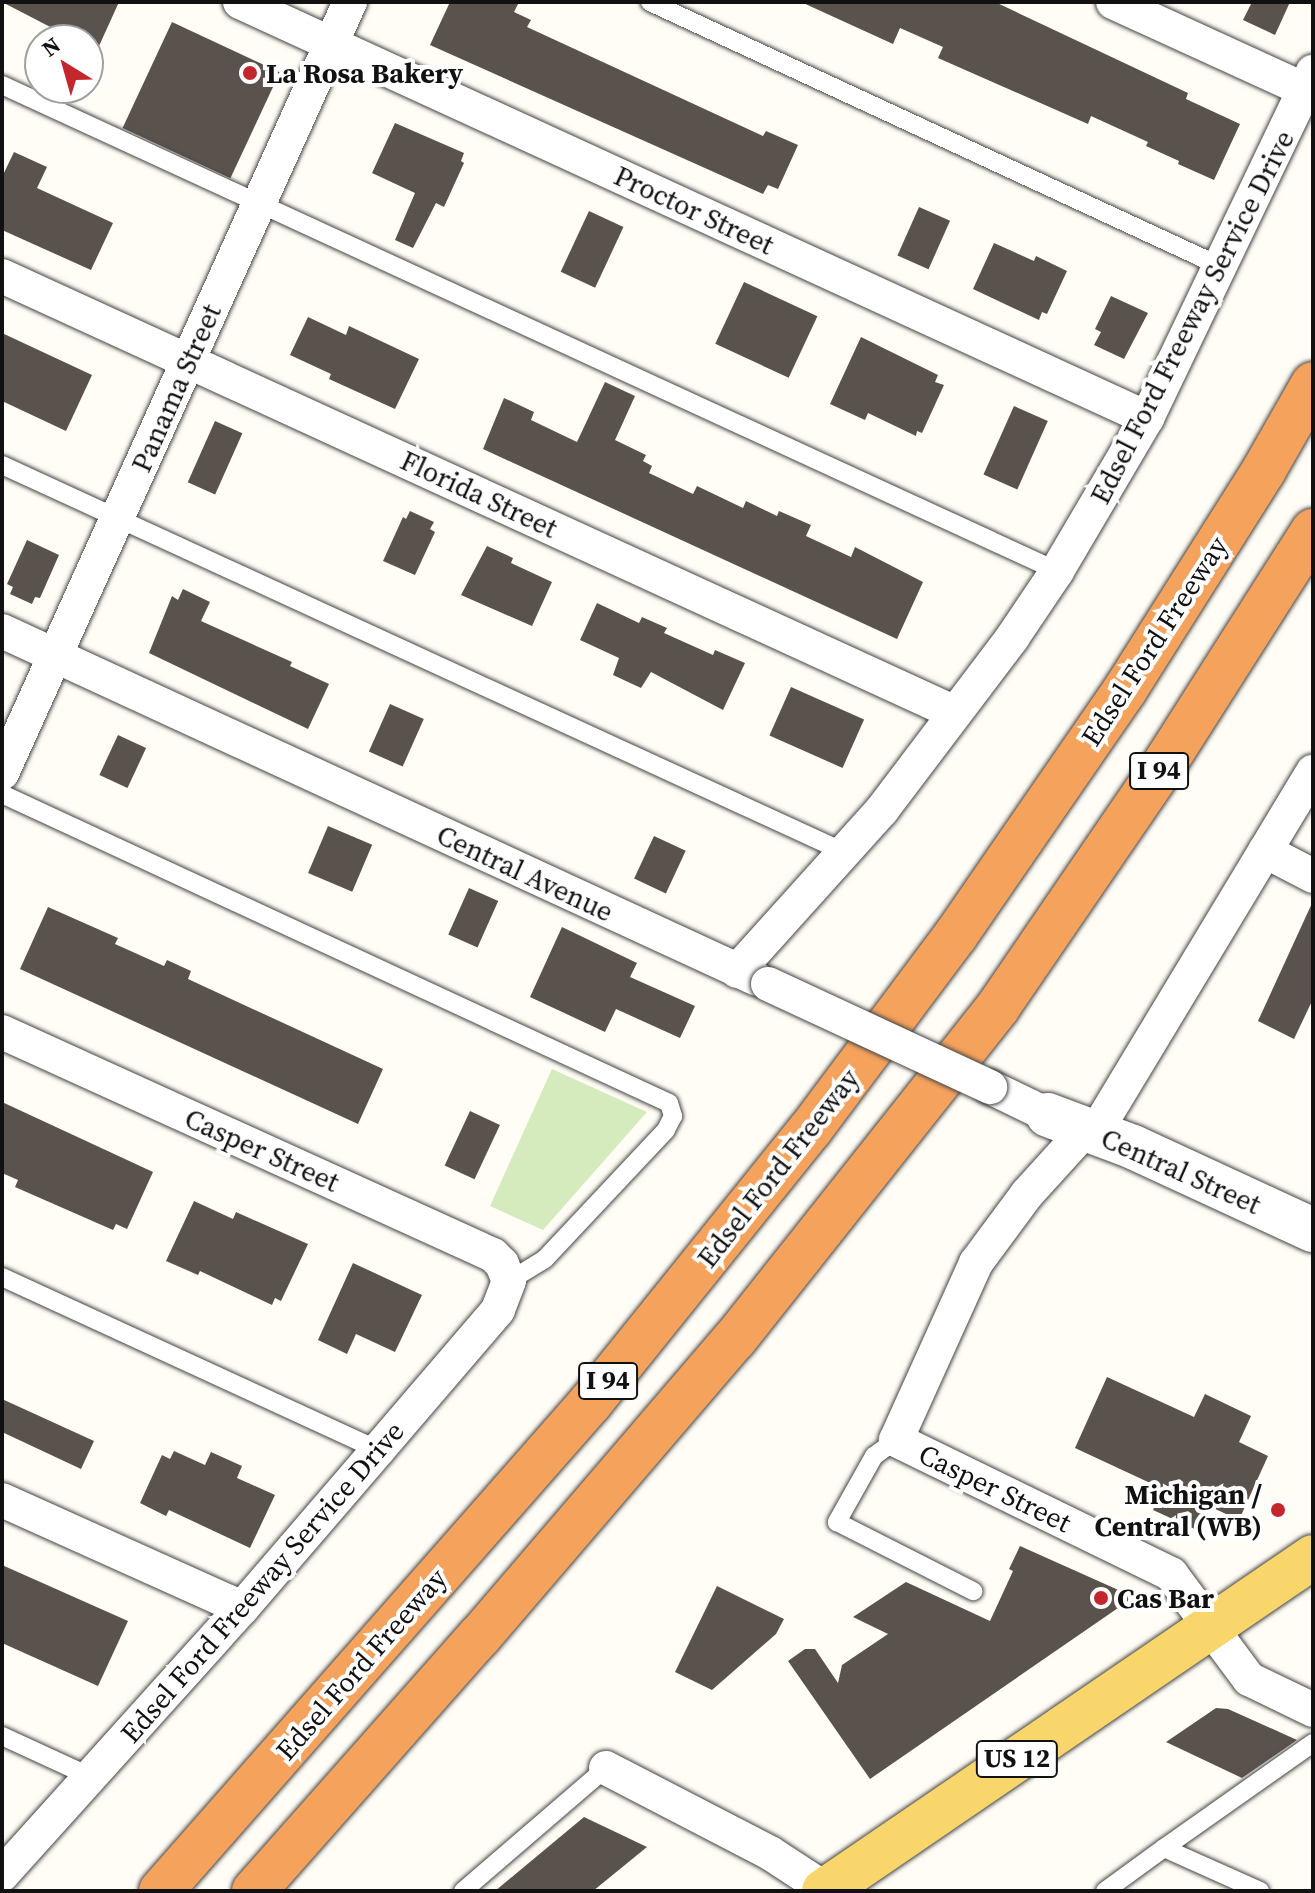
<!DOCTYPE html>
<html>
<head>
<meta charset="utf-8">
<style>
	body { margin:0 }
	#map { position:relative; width:1315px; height:1893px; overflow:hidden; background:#fffdf5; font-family:"Source Serif 4",serif }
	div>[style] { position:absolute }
	.green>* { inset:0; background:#d5ebbd }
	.building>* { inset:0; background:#5a524d; transform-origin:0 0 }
	.roads { filter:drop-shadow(0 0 2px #444) drop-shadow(0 0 2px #444) }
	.service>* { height:18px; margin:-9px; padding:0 9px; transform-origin:9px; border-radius:9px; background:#fff }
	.minor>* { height:34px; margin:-17px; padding:0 17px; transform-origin:17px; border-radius:17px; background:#fff }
	.tertiary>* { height:44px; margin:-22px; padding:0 22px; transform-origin:22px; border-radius:22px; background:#fff }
	.primary>* { height:44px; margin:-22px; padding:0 22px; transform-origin:22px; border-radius:22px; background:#f9d66b }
	.motorway>* { height:44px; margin:-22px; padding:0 22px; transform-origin:22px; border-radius:22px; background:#f5a25d }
	.bridges { filter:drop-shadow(0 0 2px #444) drop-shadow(0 0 2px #444) }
	.minor-bridge>* { height:34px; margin:-17px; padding:0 17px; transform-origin:17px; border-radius:17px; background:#fff }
	.dots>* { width:22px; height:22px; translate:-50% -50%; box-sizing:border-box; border:4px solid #fff; border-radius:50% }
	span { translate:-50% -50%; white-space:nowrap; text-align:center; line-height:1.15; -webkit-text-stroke:8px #fff; paint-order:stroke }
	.shield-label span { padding:2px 6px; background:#fff; border:2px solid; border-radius:6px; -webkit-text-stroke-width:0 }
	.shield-label { font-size:26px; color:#111; font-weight:700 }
	.poi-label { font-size:28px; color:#111; font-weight:700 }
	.left { translate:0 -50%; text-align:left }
	.right { translate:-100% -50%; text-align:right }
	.street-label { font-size:28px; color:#111 }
	.frame { position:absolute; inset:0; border:4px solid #111; pointer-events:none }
	.north { position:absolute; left:24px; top:24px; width:80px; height:80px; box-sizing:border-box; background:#fff; border:2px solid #a0a0a0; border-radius:50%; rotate:323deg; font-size:22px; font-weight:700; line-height:32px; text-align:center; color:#111 }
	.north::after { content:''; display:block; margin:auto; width:28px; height:36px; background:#c4262e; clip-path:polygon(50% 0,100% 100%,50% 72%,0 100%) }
</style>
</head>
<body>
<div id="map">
	<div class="green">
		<div style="clip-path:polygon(552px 1069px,647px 1112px,543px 1230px,490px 1206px)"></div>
	</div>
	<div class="building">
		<div style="clip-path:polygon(2px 2px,119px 2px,99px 46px,60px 28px,58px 31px)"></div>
		<div style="clip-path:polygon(450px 2px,519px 2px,514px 12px,531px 20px,527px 27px,763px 136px,766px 131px,798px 145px,778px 189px,768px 185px,763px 194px,430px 45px)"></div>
		<div style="clip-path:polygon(801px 2px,995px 2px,1188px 93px,1186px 99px,1240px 124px,1214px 180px,1178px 164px,1179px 161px,1146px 146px,1148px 142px,1091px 116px,1088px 124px,938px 58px,943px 47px,900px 28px,893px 44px)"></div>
		<div style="clip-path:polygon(1252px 2px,1290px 2px,1275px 35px,1243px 20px)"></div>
		<div style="left:172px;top:22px;width:119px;height:117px;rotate:25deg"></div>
		<div style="clip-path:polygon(395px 123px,464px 153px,461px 161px,464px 163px,444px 207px,436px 203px,413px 248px,395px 240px,415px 193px,372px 173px)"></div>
		<div style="clip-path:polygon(14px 152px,47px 167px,37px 188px,113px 223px,91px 270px,2px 230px,2px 177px)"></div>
		<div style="left:919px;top:207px;width:34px;height:53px;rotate:24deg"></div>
		<div style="left:589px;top:211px;width:38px;height:67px;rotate:25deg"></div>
		<div style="clip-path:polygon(994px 243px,1034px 261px,1036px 256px,1067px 271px,1047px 314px,1042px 312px,1039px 320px,973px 289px)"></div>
		<div style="left:744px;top:282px;width:81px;height:68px;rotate:25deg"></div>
		<div style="clip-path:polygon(1111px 296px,1148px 313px,1124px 359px,1094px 345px,1101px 332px,1095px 329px)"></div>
		<div style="clip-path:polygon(308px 317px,346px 335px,349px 326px,419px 359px,395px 409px,329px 379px,331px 374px,290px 355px)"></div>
		<div style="clip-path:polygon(2px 333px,92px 375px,66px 431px,2px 401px)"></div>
		<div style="clip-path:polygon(861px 337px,938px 375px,935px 382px,944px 385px,922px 433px,917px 431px,916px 436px,868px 413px,865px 420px,830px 404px)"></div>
		<div style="clip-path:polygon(605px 382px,635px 396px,615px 440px,646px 455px,643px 461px,652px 466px,649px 473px,693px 494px,697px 486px,743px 508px,746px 501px,777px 516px,779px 511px,811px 525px,806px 536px,851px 557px,855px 547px,923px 582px,897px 639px,483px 449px,504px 398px,534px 412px,531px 420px,577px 442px)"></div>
		<div style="left:1014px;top:406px;width:37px;height:75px;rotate:24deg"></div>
		<div style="left:215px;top:421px;width:30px;height:67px;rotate:24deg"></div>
		<div style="clip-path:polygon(410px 511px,434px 522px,430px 529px,435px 532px,415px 575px,383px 561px,403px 517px,406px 519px)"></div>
		<div style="clip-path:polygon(27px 540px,59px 555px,40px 598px,35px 597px,32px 604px,10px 594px,13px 587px,7px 584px)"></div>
		<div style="clip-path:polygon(487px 546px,513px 558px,511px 563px,552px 582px,532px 626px,461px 595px)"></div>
		<div style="clip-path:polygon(183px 589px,210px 602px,201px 621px,292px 662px,290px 666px,329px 684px,308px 729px,149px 653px,172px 596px,178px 600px)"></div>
		<div style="clip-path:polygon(597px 603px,639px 623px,642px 617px,667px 628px,664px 633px,713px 655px,715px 650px,745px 663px,723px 710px,651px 672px,641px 688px,613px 675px,619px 658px,580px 640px)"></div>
		<div style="left:791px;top:687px;width:80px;height:53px;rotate:24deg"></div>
		<div style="left:390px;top:704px;width:37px;height:52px;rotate:24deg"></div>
		<div style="left:118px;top:735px;width:31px;height:44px;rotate:25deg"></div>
		<div style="left:328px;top:826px;width:48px;height:51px;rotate:23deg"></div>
		<div style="left:654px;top:836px;width:35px;height:47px;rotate:25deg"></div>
		<div style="left:469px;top:888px;width:32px;height:51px;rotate:24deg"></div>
		<div style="clip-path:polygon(1313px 901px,1313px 999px,1294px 1039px,1258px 1021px)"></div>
		<div style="clip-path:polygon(48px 907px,118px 938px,115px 944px,164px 966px,167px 960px,191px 971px,188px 979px,383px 1069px,358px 1124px,20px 969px)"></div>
		<div style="clip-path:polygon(562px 927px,637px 963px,630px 977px,695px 1006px,680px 1038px,616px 1009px,605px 1032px,530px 997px)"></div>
		<div style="clip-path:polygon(2px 1102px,153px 1172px,127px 1229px,116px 1224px,113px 1230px,15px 1187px,18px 1180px,2px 1173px)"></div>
		<div style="left:470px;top:1111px;width:33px;height:60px;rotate:25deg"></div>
		<div style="clip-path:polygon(194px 1201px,233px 1219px,236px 1212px,308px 1244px,281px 1301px,275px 1298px,272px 1305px,200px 1271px,198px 1275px,166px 1261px)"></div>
		<div style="clip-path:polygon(353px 1263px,422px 1295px,395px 1352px,356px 1334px,347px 1354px,318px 1340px)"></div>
		<div style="clip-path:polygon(1107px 1377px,1194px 1417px,1205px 1394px,1251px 1416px,1239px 1442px,1268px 1456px,1239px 1520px,1211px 1507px,1199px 1531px,1153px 1510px,1163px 1489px,1075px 1448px)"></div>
		<div style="clip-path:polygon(2px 1399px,94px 1441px,81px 1469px,2px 1432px)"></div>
		<div style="clip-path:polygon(174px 1451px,205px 1465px,211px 1452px,242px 1466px,237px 1478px,275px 1495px,250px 1548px,169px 1510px,166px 1516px,140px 1503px,162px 1455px,170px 1459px)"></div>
		<div style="clip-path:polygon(1020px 1546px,1134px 1597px,870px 1779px,788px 1661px,805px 1649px,815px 1649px,838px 1683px,842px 1665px,888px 1634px,853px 1617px,906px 1582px,990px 1621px,1013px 1571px,1009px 1569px)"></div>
		<div style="clip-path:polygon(2px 1565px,128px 1621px,98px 1686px,2px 1643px)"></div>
		<div style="clip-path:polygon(717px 1586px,784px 1619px,776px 1634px,712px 1690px,675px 1672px)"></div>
		<div style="clip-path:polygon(1216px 1708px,1228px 1709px,1297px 1740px,1242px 1778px,1166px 1742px)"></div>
		<div style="clip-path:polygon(584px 1817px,647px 1847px,593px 1891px,495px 1891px)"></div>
	</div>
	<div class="roads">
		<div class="service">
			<div style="left:650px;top:2px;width:630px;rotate:24.86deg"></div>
			<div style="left:2px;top:85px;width:1162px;rotate:24.73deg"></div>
			<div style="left:2px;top:465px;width:927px;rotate:24.68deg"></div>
			<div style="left:2px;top:794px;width:735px;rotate:24.86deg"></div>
			<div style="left:669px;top:1103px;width:14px;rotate:73deg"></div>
			<div style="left:673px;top:1116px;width:16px;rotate:117deg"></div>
			<div style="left:666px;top:1130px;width:177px;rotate:133.2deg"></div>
			<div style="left:545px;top:1259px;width:42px;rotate:148.6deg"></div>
			<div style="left:2px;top:1277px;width:414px;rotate:24.7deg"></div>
			<div style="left:896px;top:1440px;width:27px;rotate:144deg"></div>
			<div style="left:874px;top:1456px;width:76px;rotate:119.3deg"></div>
			<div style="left:837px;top:1522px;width:153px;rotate:26.9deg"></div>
			<div style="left:2px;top:1736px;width:98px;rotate:24.7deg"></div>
			<div style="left:463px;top:1891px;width:189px;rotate:-40.7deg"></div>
			<div style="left:1105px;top:1891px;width:73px;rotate:-36.1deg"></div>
			<div style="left:1260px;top:1891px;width:105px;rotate:-155.9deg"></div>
			<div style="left:1164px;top:1848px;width:182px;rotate:-35.2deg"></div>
		</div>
		<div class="minor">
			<div style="left:240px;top:2px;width:998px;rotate:24.64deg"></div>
			<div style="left:1113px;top:2px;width:211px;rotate:24.6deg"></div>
			<div style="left:2px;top:276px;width:1048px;rotate:24.63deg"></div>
			<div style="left:2px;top:631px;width:831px;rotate:24.75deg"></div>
			<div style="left:2px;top:773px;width:846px;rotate:-65.71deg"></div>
			<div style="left:1265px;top:851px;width:54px;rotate:27.5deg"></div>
			<div style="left:737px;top:971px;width:217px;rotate:-48deg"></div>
			<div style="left:882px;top:810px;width:216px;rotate:-52.9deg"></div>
			<div style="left:1012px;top:638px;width:81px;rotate:-56.1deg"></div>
			<div style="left:1057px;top:571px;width:178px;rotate:-59.5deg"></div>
			<div style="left:1147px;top:418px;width:384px;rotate:-64.4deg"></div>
			<div style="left:2px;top:1032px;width:539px;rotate:24.43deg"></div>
			<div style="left:493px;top:1255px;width:13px;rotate:45deg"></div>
			<div style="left:502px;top:1264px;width:18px;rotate:68deg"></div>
			<div style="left:509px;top:1281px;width:31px;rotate:111deg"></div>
			<div style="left:498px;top:1310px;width:184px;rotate:130.6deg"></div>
			<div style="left:378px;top:1450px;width:208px;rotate:130.7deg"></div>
			<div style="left:242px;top:1608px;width:359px;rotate:132deg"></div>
			<div style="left:990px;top:1087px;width:64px;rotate:25.8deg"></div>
			<div style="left:1086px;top:1129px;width:88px;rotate:132.2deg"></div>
			<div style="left:1027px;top:1194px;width:86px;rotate:126.5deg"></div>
			<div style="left:976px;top:1263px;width:194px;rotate:114.3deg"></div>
			<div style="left:896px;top:1440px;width:306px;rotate:26deg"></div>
			<div style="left:1171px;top:1574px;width:131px;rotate:53.4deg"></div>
			<div style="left:1249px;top:1679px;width:71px;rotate:25.8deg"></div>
			<div style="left:1095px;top:1133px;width:422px;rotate:-58.9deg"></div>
			<div style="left:2px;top:1500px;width:263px;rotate:24.2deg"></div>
			<div style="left:606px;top:1768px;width:185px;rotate:27.4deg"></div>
			<div style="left:770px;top:1853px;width:69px;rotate:33.2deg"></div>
		</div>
		<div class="tertiary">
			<div style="left:1048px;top:1115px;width:91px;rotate:20.6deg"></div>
			<div style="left:1133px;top:1147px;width:198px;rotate:24.8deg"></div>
		</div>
		<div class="primary">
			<div style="left:824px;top:1891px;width:592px;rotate:-34.33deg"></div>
		</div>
		<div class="motorway">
			<div style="left:161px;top:1891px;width:651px;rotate:-48.67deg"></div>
			<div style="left:591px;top:1402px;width:349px;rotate:-51.2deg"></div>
			<div style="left:810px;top:1130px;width:244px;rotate:-53.2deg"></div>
			<div style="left:956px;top:935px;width:298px;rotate:-55.4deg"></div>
			<div style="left:1125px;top:690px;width:260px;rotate:-57.7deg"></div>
			<div style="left:1264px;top:470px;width:99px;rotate:-60.3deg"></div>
			<div style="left:254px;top:1891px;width:341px;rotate:-48.5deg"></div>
			<div style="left:480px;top:1636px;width:391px;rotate:-49.4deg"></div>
			<div style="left:735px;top:1339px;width:424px;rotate:-51.6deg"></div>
			<div style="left:998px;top:1007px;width:299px;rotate:-55.6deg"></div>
			<div style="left:1167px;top:760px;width:272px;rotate:-57.5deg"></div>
		</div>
	</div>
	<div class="bridges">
		<div class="minor-bridge">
			<div style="left:768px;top:984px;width:245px;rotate:24.9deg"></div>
		</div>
	</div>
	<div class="dots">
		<div style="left:250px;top:73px;background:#c4262e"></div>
		<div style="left:1278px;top:1510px;background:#c4262e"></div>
		<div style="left:1101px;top:1598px;background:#c4262e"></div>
	</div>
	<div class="shield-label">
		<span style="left:1159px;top:771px">I 94</span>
		<span style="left:608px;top:1381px">I 94</span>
		<span style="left:1017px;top:1759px">US 12</span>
	</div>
	<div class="poi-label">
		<span class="left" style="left:266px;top:73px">La Rosa Bakery</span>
		<span class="right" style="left:1262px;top:1510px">Michigan /<br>Central (WB)</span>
		<span class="left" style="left:1117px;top:1598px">Cas Bar</span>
	</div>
	<div class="street-label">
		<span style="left:694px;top:210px;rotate:25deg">Proctor Street</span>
		<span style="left:1192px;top:317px;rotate:-63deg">Edsel Ford Freeway Service Drive</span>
		<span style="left:176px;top:388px;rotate:-66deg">Panama Street</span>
		<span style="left:479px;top:494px;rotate:25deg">Florida Street</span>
		<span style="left:1154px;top:641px;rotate:-57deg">Edsel Ford Freeway</span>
		<span style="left:525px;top:873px;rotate:25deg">Central Avenue</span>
		<span style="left:262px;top:1150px;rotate:24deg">Casper Street</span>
		<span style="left:778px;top:1168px;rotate:-52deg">Edsel Ford Freeway</span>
		<span style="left:1181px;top:1171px;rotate:24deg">Central Street</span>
		<span style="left:995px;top:1488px;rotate:26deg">Casper Street</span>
		<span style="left:262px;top:1582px;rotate:-49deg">Edsel Ford Freeway Service Drive</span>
		<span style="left:361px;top:1664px;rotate:-49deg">Edsel Ford Freeway</span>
	</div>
	<div class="frame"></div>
	<div class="north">N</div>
</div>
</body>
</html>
